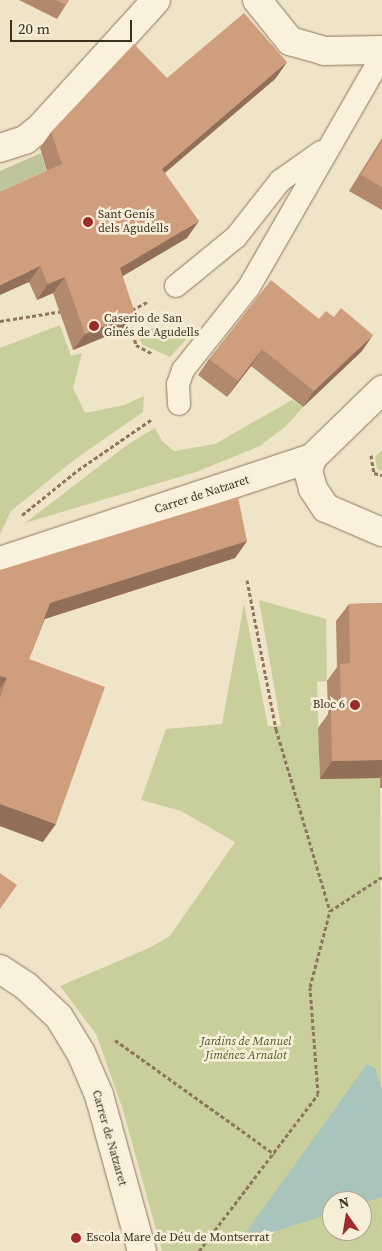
<!DOCTYPE html>
<html>
<head>
<meta charset="utf-8">
<style>
	body { margin:0 }
	#map { position:relative; width:382px; height:1251px; overflow:hidden; background:#f0e4c8; font-family:"Source Serif 4",serif }
	div>[style] { position:absolute }
	.green>* { inset:0; background:#c9cf9b }
	.cemetery>* { inset:0; background:#bfc49a }
	.water>* { inset:0; background:#a9c4bc }
	.path>* { height:3px; margin-top:-1.5px; transform-origin:0; background:repeating-linear-gradient(90deg,#8d765c 0 4px,transparent 0 6.5px) }
	.roads { filter:drop-shadow(0 0 1px #8d765c) drop-shadow(0 0 1px #8d765c) }
	.service>* { height:22px; margin:-11px; padding:0 11px; transform-origin:11px; border-radius:11px; background:#faf1dc }
	.minor>* { height:28px; margin:-14px; padding:0 14px; transform-origin:14px; border-radius:14px; background:#faf1dc }
	.wall>* { inset:0; background:#b2896c }
	.shaded-wall>* { inset:0; background:#916f58 }
	.building>* { inset:0; background:#cf9f7d }
	.dots>* { width:14px; height:14px; translate:-50% -50%; box-sizing:border-box; border:2px solid #f7eed8; border-radius:50% }
	span { translate:-50% -50%; white-space:nowrap; text-align:center; line-height:1.15; -webkit-text-stroke:5px #f7eed8; paint-order:stroke }
	.poi-label { font-size:12px; color:#3d2e20 }
	.left { translate:0 -50%; text-align:left }
	.right { translate:-100% -50%; text-align:right }
	.street-label { font-size:12px; color:#3d2e20 }
	.park-label { font-size:12px; color:#4d5a26; font-style:italic }
	.north { position:absolute; left:322px; top:1191px; width:50px; height:50px; box-sizing:border-box; background:#f7eed8; border:1px solid #ada18e; border-radius:50%; rotate:347deg; font-size:14px; font-weight:700; line-height:20px; text-align:center; color:#3d2e20 }
	.north::after { content:''; display:block; margin:auto; width:18px; height:22px; background:#9e2a2b; clip-path:polygon(50% 0,100% 100%,50% 72%,0 100%) }
	.scale { position:absolute; left:10px; top:20px; width:122px; height:22px; box-sizing:border-box; border:2px solid #3d2e20; border-top:0; padding-left:6px; font-size:15px; line-height:18px; white-space:nowrap; color:#3d2e20; -webkit-text-stroke:4px #f7eed8; paint-order:stroke }
</style>
</head>
<body>
<div id="map">
	<div class="green">
		<div style="clip-path:polygon(60px 325px,71px 356px,82px 353px,73px 388px,85px 413px,124px 405px,144px 396px,143px 412px,74px 460px,11px 511px,0 534px,0 348px)"></div>
		<div style="clip-path:polygon(197px 327px,170px 357px,143px 345px,140px 340px,139px 329px)"></div>
		<div style="clip-path:polygon(292px 400px,303px 407px,286px 426px,260px 446px,196px 472px,25px 523px,127px 445px,155px 428px,162px 441px,174px 451px,215px 444px)"></div>
		<div style="clip-path:polygon(382px 450px,382px 471px,377px 469px,375px 457px)"></div>
		<div style="clip-path:polygon(evenodd,259px 600px,326px 619px,327px 681px,317px 682px,320px 779px,380px 778px,382px 1251px,162px 1251px,122px 1107px,96px 1034px,60px 986px,149px 948px,170px 936px,235px 842px,181px 811px,141px 800px,166px 729px,222px 724px,244px 604px,268px 726px,281px 726px,259px 600px,332px 1201px,362px 1201px,362px 1231px,332px 1231px,332px 1201px)"></div>
	</div>
	<div class="cemetery">
		<div style="clip-path:polygon(41px 153px,50px 181px,0 203px,0 171px)"></div>
	</div>
	<div class="water">
		<div style="clip-path:polygon(367px 1064px,375px 1068px,382px 1089px,382px 1197px,362px 1203px,332px 1201px,332px 1213px,255px 1238px,247px 1231px)"></div>
	</div>
	<div class="path">
		<div style="left:132px;top:310px;width:17px;rotate:-28deg"></div>
		<div style="left:132px;top:314px;width:13px;rotate:94deg"></div>
		<div style="left:131px;top:327px;width:19px;rotate:74deg"></div>
		<div style="left:136px;top:345px;width:19px;rotate:28deg"></div>
		<div style="left:0;top:321px;width:64px;rotate:-9deg"></div>
		<div style="left:371px;top:455px;width:18px;rotate:81deg"></div>
		<div style="left:374px;top:473px;width:8px;rotate:14deg"></div>
		<div style="left:22px;top:515px;width:72px;rotate:-38.8deg"></div>
		<div style="left:78px;top:470px;width:90px;rotate:-34.6deg"></div>
		<div style="left:247px;top:580px;width:152px;rotate:79deg"></div>
		<div style="left:276px;top:729px;width:190px;rotate:73.5deg"></div>
		<div style="left:115px;top:1040px;width:196px;rotate:35.6deg"></div>
		<div style="left:199px;top:1251px;width:197px;rotate:-52.8deg"></div>
		<div style="left:318px;top:1094px;width:107px;rotate:-94.3deg"></div>
		<div style="left:310px;top:987px;width:79px;rotate:-75.3deg"></div>
		<div style="left:330px;top:911px;width:62px;rotate:-33.2deg"></div>
	</div>
	<div class="roads">
		<div class="service">
			<div style="left:176px;top:286px;width:77px;rotate:-39.2deg"></div>
			<div style="left:236px;top:237px;width:71px;rotate:-51.8deg"></div>
			<div style="left:280px;top:181px;width:50px;rotate:-35.3deg"></div>
			<div style="left:179px;top:404px;width:20px;rotate:-93deg"></div>
			<div style="left:178px;top:384px;width:15px;rotate:-70deg"></div>
			<div style="left:183px;top:370px;width:106px;rotate:-51.5deg"></div>
			<div style="left:249px;top:287px;width:267px;rotate:-60.1deg"></div>
		</div>
		<div class="minor">
			<div style="left:257px;top:0;width:53px;rotate:51.2deg"></div>
			<div style="left:290px;top:41px;width:35px;rotate:16deg"></div>
			<div style="left:324px;top:51px;width:58px;rotate:-1deg"></div>
			<div style="left:0;top:148px;width:26px;rotate:-18deg"></div>
			<div style="left:25px;top:140px;width:21px;rotate:-39deg"></div>
			<div style="left:41px;top:127px;width:171px;rotate:-47.8deg"></div>
			<div style="left:312px;top:458px;width:14px;rotate:107deg"></div>
			<div style="left:308px;top:471px;width:19px;rotate:74deg"></div>
			<div style="left:313px;top:489px;width:23px;rotate:56deg"></div>
			<div style="left:326px;top:508px;width:61px;rotate:23.2deg"></div>
			<div style="left:0;top:561px;width:329px;rotate:-18.3deg"></div>
			<div style="left:312px;top:458px;width:98px;rotate:-44.2deg"></div>
			<div style="left:0;top:969px;width:31px;rotate:33deg"></div>
			<div style="left:26px;top:986px;width:45px;rotate:43.2deg"></div>
			<div style="left:59px;top:1017px;width:42px;rotate:58.6deg"></div>
			<div style="left:81px;top:1053px;width:46px;rotate:66.8deg"></div>
			<div style="left:99px;top:1095px;width:162px;rotate:74.6deg"></div>
		</div>
	</div>
	<div class="wall">
		<div style="clip-path:polygon(19px 0,69px 0,57px 19px)"></div>
		<div style="clip-path:polygon(287px 62px,275px 79px,165px 173px,187px 238px,123px 276px,124px 329px,73px 350px,53px 293px,37px 300px,29px 282px,47px 171px,40px 148px,51px 132px,167px 78px)"></div>
		<div style="clip-path:polygon(382px 138px,382px 210px,349px 191px)"></div>
		<div style="clip-path:polygon(319px 319px,362px 351px,303px 407px,251px 366px,227px 397px,198px 375px,209px 359px)"></div>
		<div style="clip-path:polygon(247px 541px,235px 558px,45px 619px,29px 659px,43px 842px,0 826px,0 570px)"></div>
		<div style="clip-path:polygon(382px 603px,382px 788px,380px 788px,380px 778px,320px 779px,318px 728px,328px 714px,327px 681px,337px 667px,336px 621px,349px 604px)"></div>
	</div>
	<div class="shaded-wall">
		<div style="clip-path:polygon(287px 62px,275px 79px,150px 185px,162px 169px)"></div>
		<div style="clip-path:polygon(199px 221px,187px 238px,109px 284px,120px 268px)"></div>
		<div style="clip-path:polygon(40px 266px,29px 282px,0 295px,0 285px)"></div>
		<div style="clip-path:polygon(65px 277px,53px 293px,37px 300px,48px 284px)"></div>
		<div style="clip-path:polygon(135px 313px,124px 329px,73px 350px,85px 334px)"></div>
		<div style="clip-path:polygon(373px 335px,362px 351px,303px 407px,314px 391px)"></div>
		<div style="clip-path:polygon(262px 349px,251px 366px,227px 397px,238px 381px)"></div>
		<div style="clip-path:polygon(247px 541px,235px 558px,38px 621px,50px 603px)"></div>
		<div style="clip-path:polygon(0 676px,7px 678px,0 688px)"></div>
		<div style="clip-path:polygon(382px 760px,382px 775px,380px 778px,320px 779px,332px 761px)"></div>
		<div style="clip-path:polygon(0 804px,56px 824px,43px 842px,0 826px)"></div>
	</div>
	<div class="building">
		<div style="clip-path:polygon(56px 0,69px 0,66px 5px)"></div>
		<div style="clip-path:polygon(244px 13px,287px 62px,162px 169px,199px 221px,120px 268px,135px 313px,85px 334px,65px 277px,48px 284px,40px 266px,0 285px,0 192px,62px 164px,51px 132px,134px 44px,167px 78px)"></div>
		<div style="clip-path:polygon(382px 140px,382px 187px,361px 175px)"></div>
		<div style="clip-path:polygon(271px 280px,319px 319px,326px 311px,334px 317px,341px 308px,373px 335px,314px 391px,262px 349px,238px 381px,209px 359px)"></div>
		<div style="clip-path:polygon(238px 497px,247px 541px,50px 603px,29px 659px,105px 687px,56px 824px,0 804px,0 698px,7px 678px,0 676px,0 570px)"></div>
		<div style="clip-path:polygon(382px 603px,382px 760px,332px 761px,331px 710px,341px 710px,340px 664px,350px 663px,349px 604px)"></div>
		<div style="clip-path:polygon(0 873px,17px 885px,0 909px)"></div>
	</div>
	<div class="dots">
		<div style="left:88px;top:222px;background:#9e2a2b"></div>
		<div style="left:94px;top:326px;background:#9e2a2b"></div>
		<div style="left:355px;top:705px;background:#9e2a2b"></div>
		<div style="left:76px;top:1238px;background:#9e2a2b"></div>
	</div>
	<div class="poi-label">
		<span class="left" style="left:98px;top:222px">Sant Genís<br>dels Agudells</span>
		<span class="left" style="left:104px;top:326px">Caserio de San<br>Ginés de Agudells</span>
		<span class="right" style="left:345px;top:705px">Bloc 6</span>
		<span class="left" style="left:86px;top:1238px">Escola Mare de Déu de Montserrat</span>
	</div>
	<div class="street-label">
		<span style="left:202px;top:495px;rotate:-18deg">Carrer de Natzaret</span>
		<span style="left:109px;top:1138px;rotate:74deg">Carrer de Natzaret</span>
	</div>
	<div class="park-label">
		<span style="left:246px;top:1049px">Jardins de Manuel<br>Jiménez Arnalot</span>
	</div>
	<div class="north">N</div>
	<div class="scale">20 m</div>
</div>
</body>
</html>
